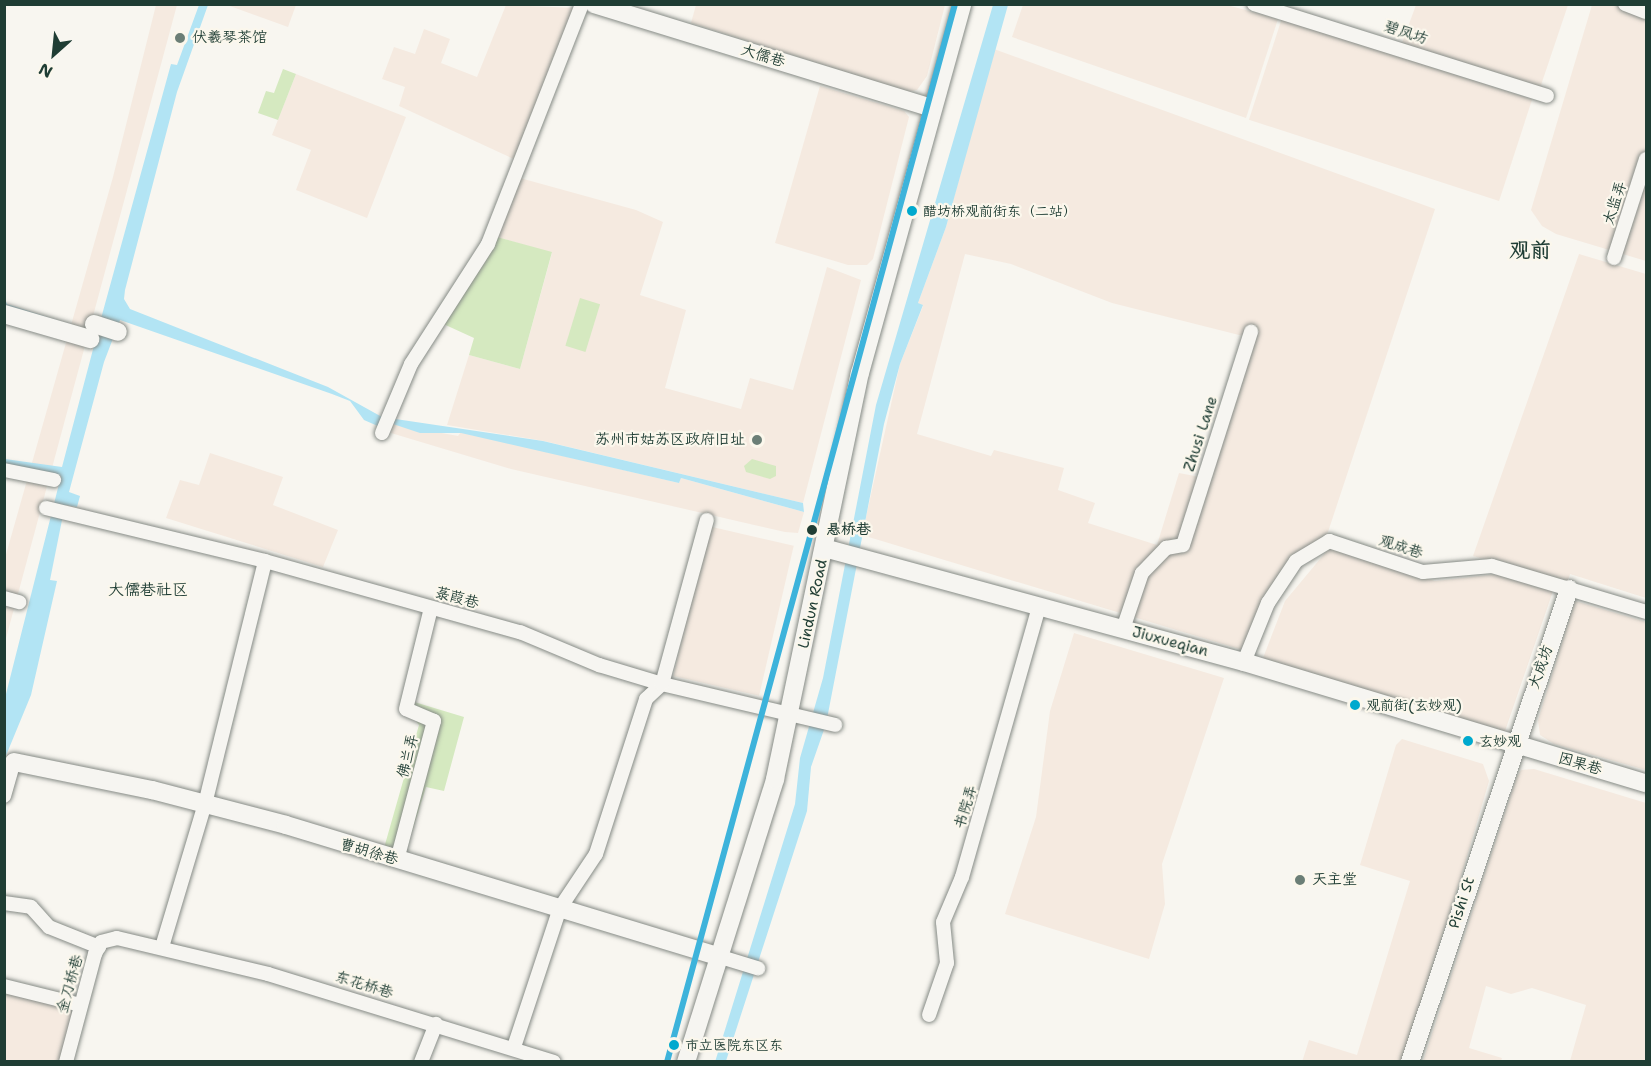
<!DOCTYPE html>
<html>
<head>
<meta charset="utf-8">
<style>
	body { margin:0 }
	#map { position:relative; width:1651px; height:1066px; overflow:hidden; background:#f8f6f0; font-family:"Shantell Sans","LXGW WenKai TC",sans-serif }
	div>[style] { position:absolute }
	.built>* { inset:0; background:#f5eae0; transform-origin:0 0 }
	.green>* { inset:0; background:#d5e9c0; transform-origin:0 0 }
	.water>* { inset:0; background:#b2e4f4 }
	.roads { filter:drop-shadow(0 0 2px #868b86) drop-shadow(0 0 2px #868b86) }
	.street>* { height:14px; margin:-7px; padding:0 7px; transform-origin:7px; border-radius:7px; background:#f6f5f1 }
	.secondary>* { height:18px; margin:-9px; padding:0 9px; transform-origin:9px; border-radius:9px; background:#f6f5f1 }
	.metro-1>* { height:6px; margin:-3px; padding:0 3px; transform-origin:3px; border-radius:3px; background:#3db3db }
	.dots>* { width:16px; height:16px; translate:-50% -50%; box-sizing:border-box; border:3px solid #fbf7ec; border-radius:50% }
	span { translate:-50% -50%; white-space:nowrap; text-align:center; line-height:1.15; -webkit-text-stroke:4.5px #fbf7ec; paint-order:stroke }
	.bus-label { font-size:14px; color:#1f3d34 }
	.left { translate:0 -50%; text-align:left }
	.street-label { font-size:15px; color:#1f3d34 }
	.poi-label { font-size:15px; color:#1f3d34 }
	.right { translate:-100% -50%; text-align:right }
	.stop-label { font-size:15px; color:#1f3d34; font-weight:700 }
	.neighbourhood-label { font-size:16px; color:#1f3d34 }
	.district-label { font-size:21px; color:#1f3d34; font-weight:700 }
	.frame { position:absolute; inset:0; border:6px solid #1f3d34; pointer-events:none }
	.north { position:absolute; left:24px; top:24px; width:60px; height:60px; -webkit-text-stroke:4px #fbf7ec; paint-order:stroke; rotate:207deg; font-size:16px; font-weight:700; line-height:24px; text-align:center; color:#1f3d34 }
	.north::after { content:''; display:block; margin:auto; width:21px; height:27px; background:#1f3d34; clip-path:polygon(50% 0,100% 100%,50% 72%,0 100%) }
</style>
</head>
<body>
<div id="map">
	<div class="built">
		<div style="clip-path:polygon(156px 5px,177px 5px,5px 642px,5px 558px,113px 177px)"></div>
		<div style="clip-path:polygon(227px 5px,296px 4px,296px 5px,288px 27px)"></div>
		<div style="clip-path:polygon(506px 5px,575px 8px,518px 161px,399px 106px,405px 87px,382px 79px,394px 47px,415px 54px,424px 29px,450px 39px,441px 63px,477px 77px)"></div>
		<div style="clip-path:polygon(696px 5px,945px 5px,927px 76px,917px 90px,908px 92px,691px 23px)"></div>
		<div style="clip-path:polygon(1023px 5px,1227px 5px,1278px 19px,1246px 118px,1012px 37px)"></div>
		<div style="clip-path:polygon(1416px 5px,1568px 5px,1540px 88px,1402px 43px)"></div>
		<div style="clip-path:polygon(1592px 5px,1646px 5px,1646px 261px,1556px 234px,1542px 226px,1531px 210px)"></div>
		<div style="left:1282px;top:18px;width:263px;height:107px;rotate:18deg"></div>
		<div style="clip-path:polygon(evenodd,994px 49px,1435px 209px,1326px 538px,1290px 566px,1246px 651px,862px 535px,900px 364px,923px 306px,918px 303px,946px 227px,994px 49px,965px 254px,1011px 264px,1112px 303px,1247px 337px,1200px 477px,1179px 473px,1157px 545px,1088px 523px,1095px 503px,1058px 490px,1064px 468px,994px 450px,991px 456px,917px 434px,965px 254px)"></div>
		<div style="clip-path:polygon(296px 74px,406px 117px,367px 218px,296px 190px,311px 150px,272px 135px)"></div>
		<div style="clip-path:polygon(820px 86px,904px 111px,909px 117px,873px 259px,867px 265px,848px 265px,775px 243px)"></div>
		<div style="clip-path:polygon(520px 178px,636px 210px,663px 222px,640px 295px,686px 310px,665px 388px,741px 409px,750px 378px,793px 390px,827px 267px,861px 280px,803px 503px,544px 441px,447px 425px,469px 355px,520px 369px,552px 253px,497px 237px)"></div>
		<div style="clip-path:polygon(1579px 254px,1646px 274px,1646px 598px,1570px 574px,1567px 583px,1473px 556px)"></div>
		<div style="clip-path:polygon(393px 424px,458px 436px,461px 432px,679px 483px,681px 478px,804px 512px,798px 533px,785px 532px,511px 469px,391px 433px)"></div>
		<div style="clip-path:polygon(210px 453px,283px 477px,273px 505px,338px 530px,323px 567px,166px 518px,180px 480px,199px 485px)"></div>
		<div style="left:708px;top:526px;width:88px;height:154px;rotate:13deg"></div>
		<div style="clip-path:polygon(1330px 547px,1435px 581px,1498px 574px,1553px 591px,1504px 734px,1263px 658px,1285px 601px)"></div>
		<div style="clip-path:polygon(1575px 601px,1646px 622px,1646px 770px,1554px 744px,1540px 735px,1538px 720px)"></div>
		<div style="clip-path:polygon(1074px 633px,1224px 678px,1162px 864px,1165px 904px,1149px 959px,1005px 914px,1036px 817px,1050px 711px)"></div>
		<div style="clip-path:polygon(1402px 739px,1483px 764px,1489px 781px,1463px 870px,1402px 1061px,1302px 1062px,1309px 1040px,1357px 1055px,1410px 881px,1360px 865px,1396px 745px)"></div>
		<div style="clip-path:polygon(1534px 769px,1646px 803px,1646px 1061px,1570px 1061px,1586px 1005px,1532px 988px,1511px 994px,1486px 986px,1469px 1048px,1502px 1058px,1501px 1061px,1423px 1061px,1517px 776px,1521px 770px)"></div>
		<div style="clip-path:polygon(5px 981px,81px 998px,62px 1061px,5px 1062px)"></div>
	</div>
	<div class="green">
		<div style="clip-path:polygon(283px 69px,296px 74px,278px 120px,258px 113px,266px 91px,274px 93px)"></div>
		<div style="clip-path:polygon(497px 237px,552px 252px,520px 369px,469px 355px,474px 338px,439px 322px,484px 264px)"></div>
		<div style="left:580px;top:298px;width:21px;height:50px;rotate:17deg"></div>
		<div style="clip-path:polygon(752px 459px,776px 466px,776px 476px,770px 479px,746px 472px,744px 466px)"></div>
		<div style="clip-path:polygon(411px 701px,464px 717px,444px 791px,426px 787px,405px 854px,384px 848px,419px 725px,408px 711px)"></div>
	</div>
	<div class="water">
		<div style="clip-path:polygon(199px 5px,208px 5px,177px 92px,125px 290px,124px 299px,130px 309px,328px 387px,382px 417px,543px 441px,803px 503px,804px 512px,681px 478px,679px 483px,461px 433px,420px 433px,393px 424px,380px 427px,364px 420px,350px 401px,332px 394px,120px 320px,104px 362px,69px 492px,80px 496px,77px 507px,66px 505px,64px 510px,50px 580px,57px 581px,31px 695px,5px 758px,5px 698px,61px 476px,5px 464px,5px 459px,62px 467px,96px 338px,5px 311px,5px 299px,7px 304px,97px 333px,171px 64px,177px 65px)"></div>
		<div style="clip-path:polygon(993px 5px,1008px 5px,946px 227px,918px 303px,923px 305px,900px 364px,884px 424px,826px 724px,811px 767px,807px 811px,726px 1061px,715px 1062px,795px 804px,800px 758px,823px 678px,876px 405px)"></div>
	</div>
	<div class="roads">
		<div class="street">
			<div style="left:1254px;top:4px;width:307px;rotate:17.4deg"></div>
			<div style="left:1625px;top:4px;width:22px;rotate:21deg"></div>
			<div style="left:1614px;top:258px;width:104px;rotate:-72.1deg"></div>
			<div style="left:382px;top:433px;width:75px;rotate:-67.2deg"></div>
			<div style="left:411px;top:364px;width:143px;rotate:-57.3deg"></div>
			<div style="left:488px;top:244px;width:258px;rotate:-68.6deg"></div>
			<div style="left:4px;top:470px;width:51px;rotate:11.3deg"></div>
			<div style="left:46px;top:508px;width:225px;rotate:13.6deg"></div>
			<div style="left:265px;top:561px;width:265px;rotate:15.6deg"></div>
			<div style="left:520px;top:632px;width:86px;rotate:22.7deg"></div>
			<div style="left:599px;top:665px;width:66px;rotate:16.8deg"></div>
			<div style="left:662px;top:684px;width:178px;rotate:13.3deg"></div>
			<div style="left:4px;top:598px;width:16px;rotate:15deg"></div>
			<div style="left:1123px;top:629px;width:59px;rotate:-71.3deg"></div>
			<div style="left:1142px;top:573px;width:35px;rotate:-46deg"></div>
			<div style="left:1166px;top:548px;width:17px;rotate:-10deg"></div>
			<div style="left:1183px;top:545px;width:224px;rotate:-72.3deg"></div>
			<div style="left:1244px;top:662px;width:64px;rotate:-67.9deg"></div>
			<div style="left:1268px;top:603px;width:50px;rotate:-56.3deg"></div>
			<div style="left:1296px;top:561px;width:39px;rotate:-31deg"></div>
			<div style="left:1329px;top:541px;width:99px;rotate:18.3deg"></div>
			<div style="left:1423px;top:572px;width:69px;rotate:-5deg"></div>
			<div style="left:1492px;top:566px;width:161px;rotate:16.6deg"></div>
			<div style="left:4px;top:796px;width:35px;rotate:-74deg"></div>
			<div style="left:397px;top:860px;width:144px;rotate:-75.1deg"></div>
			<div style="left:434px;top:721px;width:30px;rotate:-157deg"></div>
			<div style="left:406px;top:709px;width:104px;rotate:-76.1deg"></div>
			<div style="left:4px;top:903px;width:27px;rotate:8deg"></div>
			<div style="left:31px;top:907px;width:27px;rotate:48deg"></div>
			<div style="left:49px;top:927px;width:54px;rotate:21.8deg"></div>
			<div style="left:162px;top:947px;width:149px;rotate:-73.3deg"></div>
			<div style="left:205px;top:804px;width:250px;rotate:-76.1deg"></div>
			<div style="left:721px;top:957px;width:39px;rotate:17deg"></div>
			<div style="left:4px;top:986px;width:79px;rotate:13.9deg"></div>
			<div style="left:929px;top:1015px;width:55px;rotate:-70.9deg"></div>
			<div style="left:947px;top:963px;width:41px;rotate:-95.6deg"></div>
			<div style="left:943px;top:922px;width:49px;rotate:-67.1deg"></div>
			<div style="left:962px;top:877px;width:282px;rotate:-74.1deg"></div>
			<div style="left:514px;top:1047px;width:146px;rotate:-71.7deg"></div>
			<div style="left:560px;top:908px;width:65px;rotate:-56.3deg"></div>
			<div style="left:596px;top:854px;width:163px;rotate:-72.1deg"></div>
			<div style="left:646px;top:699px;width:22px;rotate:-43deg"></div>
			<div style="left:662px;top:684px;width:170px;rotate:-74.7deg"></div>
			<div style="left:66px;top:1062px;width:112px;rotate:-75deg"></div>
			<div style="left:95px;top:954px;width:13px;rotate:-63deg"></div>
			<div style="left:101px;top:942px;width:16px;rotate:-14deg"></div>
			<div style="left:117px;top:938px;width:155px;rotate:13.4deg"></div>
			<div style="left:268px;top:974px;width:299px;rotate:17.1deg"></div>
			<div style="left:421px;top:1062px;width:41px;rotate:-68.5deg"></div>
		</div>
		<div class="secondary">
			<div style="left:594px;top:4px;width:354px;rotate:17.1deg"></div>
			<div style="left:4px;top:314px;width:90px;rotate:16.2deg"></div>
			<div style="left:94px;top:324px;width:25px;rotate:18deg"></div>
			<div style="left:824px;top:548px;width:435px;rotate:15.2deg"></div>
			<div style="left:1244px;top:662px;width:420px;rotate:16.8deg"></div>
			<div style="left:14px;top:762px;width:141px;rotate:11.5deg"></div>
			<div style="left:152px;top:790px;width:138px;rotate:14.6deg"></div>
			<div style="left:286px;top:825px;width:455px;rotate:16.9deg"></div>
			<div style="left:686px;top:1062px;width:297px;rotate:-72.5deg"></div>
			<div style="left:775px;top:779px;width:415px;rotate:-78.2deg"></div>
			<div style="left:860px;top:373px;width:383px;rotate:-74.5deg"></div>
			<div style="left:1410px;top:1062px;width:499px;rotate:-71.4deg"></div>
		</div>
	</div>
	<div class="metro-1">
		<div style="left:667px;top:1062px;width:1096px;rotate:-74.77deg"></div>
	</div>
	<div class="dots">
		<div style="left:180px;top:38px;background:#6b7e76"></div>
		<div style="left:912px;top:211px;background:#00a9ce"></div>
		<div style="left:757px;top:440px;background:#6b7e76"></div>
		<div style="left:812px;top:530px;background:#1f3d34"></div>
		<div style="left:1355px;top:705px;background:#00a9ce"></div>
		<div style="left:1468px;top:741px;background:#00a9ce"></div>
		<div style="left:1300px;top:880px;background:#6b7e76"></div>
		<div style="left:674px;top:1045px;background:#00a9ce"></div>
	</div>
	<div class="bus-label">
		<span class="left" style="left:923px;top:211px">醋坊桥观前街东（二站）</span>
		<span class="left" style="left:1366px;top:705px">观前街(玄妙观)</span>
		<span class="left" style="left:1479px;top:741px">玄妙观</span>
		<span class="left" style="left:685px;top:1045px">市立医院东区东</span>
	</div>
	<div class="street-label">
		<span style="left:1406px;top:33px;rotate:18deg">碧凤坊</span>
		<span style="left:763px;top:56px;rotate:17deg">大儒巷</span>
		<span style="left:1615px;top:203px;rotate:-72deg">太监弄</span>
		<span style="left:1201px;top:434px;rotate:-72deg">Zhusi Lane</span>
		<span style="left:1401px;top:547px;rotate:18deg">观成巷</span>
		<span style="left:457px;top:598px;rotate:15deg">菉葭巷</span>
		<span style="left:813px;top:604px;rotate:-78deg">Lindun Road</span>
		<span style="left:1170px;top:642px;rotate:15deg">Jiuxueqian</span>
		<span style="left:1541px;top:667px;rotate:-71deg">大成坊</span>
		<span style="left:408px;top:756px;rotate:-76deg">佛兰弄</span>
		<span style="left:1580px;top:764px;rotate:16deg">因果巷</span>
		<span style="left:966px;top:807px;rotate:-73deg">书院弄</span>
		<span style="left:369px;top:852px;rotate:16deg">曹胡徐巷</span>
		<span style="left:1462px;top:903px;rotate:-72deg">Pishi St</span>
		<span style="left:70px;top:984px;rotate:-74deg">金刀桥巷</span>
		<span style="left:364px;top:985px;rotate:17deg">东花桥巷</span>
	</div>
	<div class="poi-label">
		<span class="left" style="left:192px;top:38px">伏羲琴茶馆</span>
		<span class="right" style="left:745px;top:440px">苏州市姑苏区政府旧址</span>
		<span class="left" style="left:1312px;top:880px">天主堂</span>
	</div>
	<div class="stop-label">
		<span class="left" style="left:826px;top:530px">悬桥巷</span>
	</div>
	<div class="neighbourhood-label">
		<span style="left:148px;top:590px">大儒巷社区</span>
	</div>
	<div class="district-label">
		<span style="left:1530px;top:250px">观前</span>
	</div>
	<div class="frame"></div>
	<div class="north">N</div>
</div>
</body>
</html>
